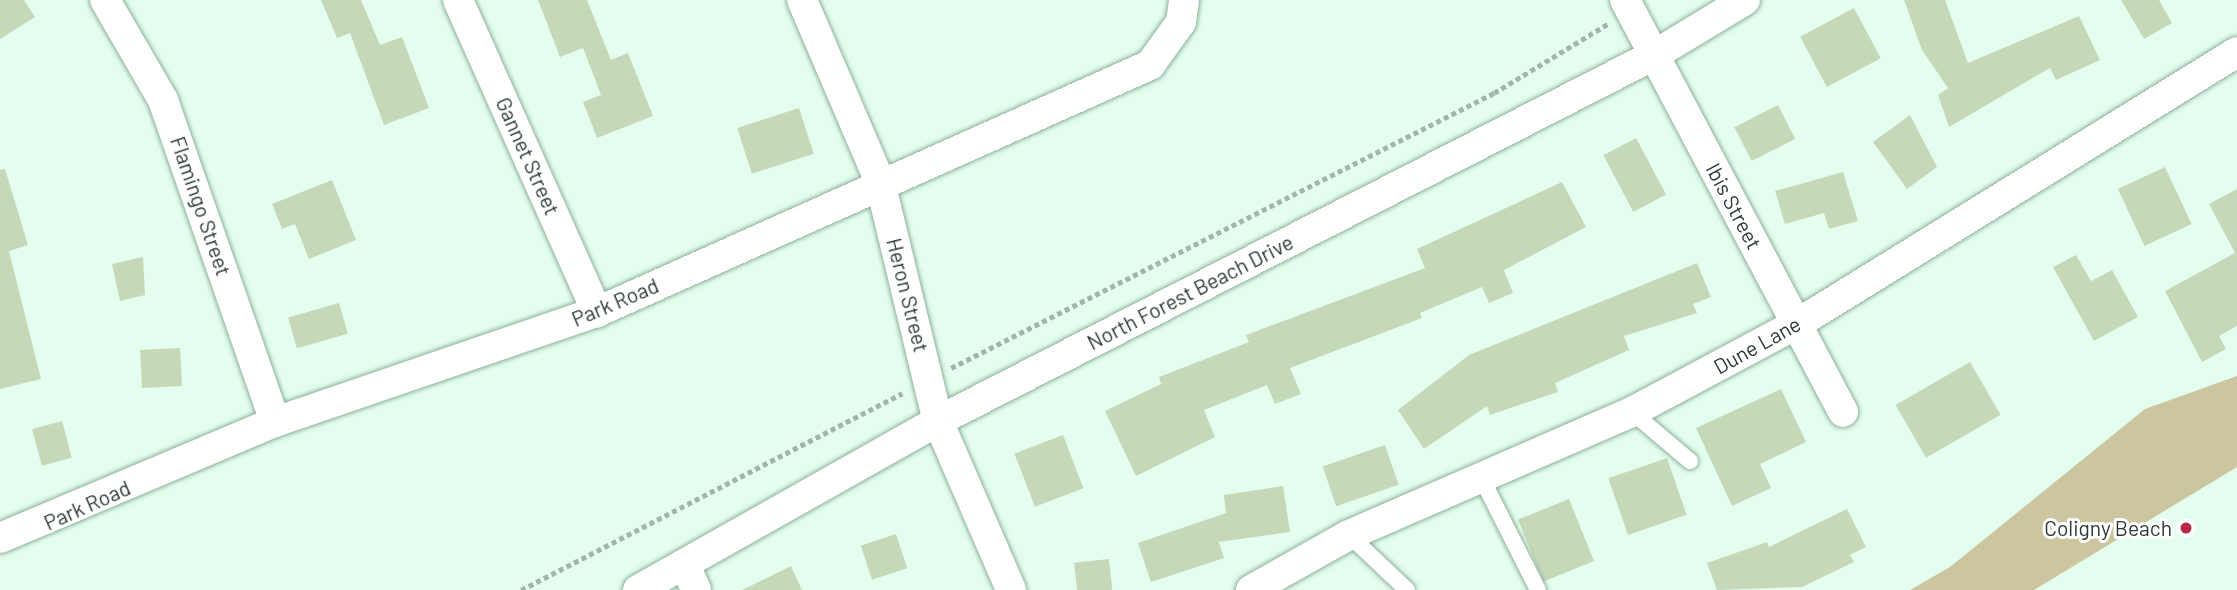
<!DOCTYPE html>
<html>
<head>
<meta charset="utf-8">
<style>
	body { margin:0 }
	#map { position:relative; width:2237px; height:590px; overflow:hidden; background:#e3feee; font-family:Barlow,sans-serif }
	div>[style] { position:absolute }
	.green>* { inset:0; background:#ccc6a0 }
	.building>* { inset:0; background:#c7d8b9; transform-origin:0 0 }
	.path>* { height:4.5px; margin-top:-2.25px; transform-origin:0; background:repeating-linear-gradient(90deg,#a0b6a9 0 5px,transparent 0 8.5px) }
	.roads { filter:drop-shadow(0 0 2px #8eaf9b) drop-shadow(0 0 2px #8eaf9b) }
	.service>* { height:16px; margin:-8px; padding:0 8px; transform-origin:8px; border-radius:8px; background:#fff }
	.minor>* { height:30px; margin:-15px; padding:0 15px; transform-origin:15px; border-radius:15px; background:#fff }
	.dots>* { width:19px; height:19px; translate:-50% -50%; box-sizing:border-box; border:4px solid #fff; border-radius:50% }
	span { translate:-50% -50%; white-space:nowrap; text-align:center; line-height:1.15; -webkit-text-stroke:6px #fff; paint-order:stroke }
	.street-label { font-size:21px; color:#2c3a32 }
	.poi-label { font-size:21px; color:#2c3a32 }
	.right { translate:-100% -50%; text-align:right }
</style>
</head>
<body>
<div id="map">
	<div class="green">
		<div style="clip-path:polygon(2237px 376px,2237px 467px,2034px 590px,1910px 590px,1950px 567px,2145px 409px)"></div>
	</div>
	<div class="building">
		<div style="clip-path:polygon(0 0,24px 0,35px 17px,0 39px)"></div>
		<div style="clip-path:polygon(321px 0,361px 0,380px 45px,402px 37px,429px 108px,384px 125px,350px 33px,337px 38px)"></div>
		<div style="clip-path:polygon(538px 0,587px 0,611px 60px,628px 53px,653px 116px,597px 138px,583px 102px,601px 95px,583px 48px,560px 57px)"></div>
		<div style="clip-path:polygon(1904px 0,1945px 0,1968px 63px,2079px 16px,2100px 60px,2056px 80px,2050px 68px,1949px 127px,1938px 95px,1948px 88px,1922px 50px)"></div>
		<div style="clip-path:polygon(2121px 0,2159px 0,2172px 23px,2144px 39px)"></div>
		<div style="left:1854px;top:8px;width:57px;height:61px;rotate:62deg"></div>
		<div style="left:1778px;top:105px;width:38px;height:49px;rotate:63deg"></div>
		<div style="left:799px;top:108px;width:48px;height:65px;rotate:72deg"></div>
		<div style="clip-path:polygon(1910px 115px,1937px 167px,1907px 189px,1873px 142px)"></div>
		<div style="left:1636px;top:138px;width:64px;height:37px;rotate:62deg"></div>
		<div style="left:2165px;top:167px;width:63px;height:52px;rotate:65deg"></div>
		<div style="clip-path:polygon(5px 169px,28px 245px,9px 251px,41px 379px,0 389px,0 170px)"></div>
		<div style="clip-path:polygon(1843px 172px,1858px 221px,1829px 229px,1824px 213px,1785px 224px,1775px 191px)"></div>
		<div style="clip-path:polygon(332px 180px,356px 240px,309px 259px,295px 224px,282px 229px,272px 204px)"></div>
		<div style="clip-path:polygon(1562px 182px,1586px 227px,1504px 270px,1513px 293px,1489px 303px,1482px 287px,1420px 313px,1422px 318px,1290px 368px,1301px 394px,1275px 404px,1267px 385px,1204px 410px,1215px 437px,1136px 476px,1105px 411px,1161px 384px,1159px 377px,1249px 342px,1246px 335px,1425px 268px,1417px 249px)"></div>
		<div style="clip-path:polygon(2237px 189px,2237px 326px,2219px 336px,2226px 349px,2202px 362px,2165px 291px,2235px 253px,2209px 204px)"></div>
		<div style="clip-path:polygon(2076px 255px,2091px 281px,2112px 270px,2138px 317px,2094px 341px,2053px 267px)"></div>
		<div style="clip-path:polygon(143px 257px,145px 295px,120px 301px,112px 264px)"></div>
		<div style="clip-path:polygon(1697px 263px,1711px 297px,1693px 304px,1697px 313px,1624px 336px,1629px 350px,1555px 383px,1558px 392px,1490px 415px,1487px 406px,1424px 449px,1398px 410px,1469px 355px)"></div>
		<div style="left:339px;top:303px;width:32px;height:53px;rotate:74deg"></div>
		<div style="left:180px;top:348px;width:38px;height:40px;rotate:87deg"></div>
		<div style="left:1970px;top:362px;width:61px;height:86px;rotate:60deg"></div>
		<div style="clip-path:polygon(1781px 389px,1806px 442px,1760px 464px,1771px 488px,1732px 506px,1696px 428px)"></div>
		<div style="left:62px;top:421px;width:38px;height:31px;rotate:75deg"></div>
		<div style="left:1063px;top:435px;width:57px;height:52px;rotate:69deg"></div>
		<div style="left:1385px;top:445px;width:42px;height:66px;rotate:71deg"></div>
		<div style="left:1667px;top:458px;width:60px;height:62px;rotate:71deg"></div>
		<div style="clip-path:polygon(1283px 486px,1290px 532px,1219px 542px,1224px 558px,1151px 582px,1138px 543px,1226px 513px,1224px 495px)"></div>
		<div style="left:1569px;top:499px;width:67px;height:55px;rotate:68deg"></div>
		<div style="clip-path:polygon(1847px 509px,1866px 547px,1850px 555px,1854px 562px,1802px 587px,1717px 590px,1707px 563px,1767px 542px,1769px 547px)"></div>
		<div style="left:896px;top:534px;width:36px;height:37px;rotate:72deg"></div>
		<div style="left:1109px;top:559px;width:31px;height:35px;rotate:84deg"></div>
		<div style="clip-path:polygon(791px 566px,802px 590px,742px 590px)"></div>
	</div>
	<div class="path">
		<div style="left:951px;top:368px;width:609px;rotate:-26.86deg"></div>
		<div style="left:1494px;top:93px;width:135px;rotate:-31.3deg"></div>
		<div style="left:521px;top:590px;width:429px;rotate:-27.3deg"></div>
	</div>
	<div class="roads">
		<div class="service">
			<div style="left:1632px;top:412px;width:76px;rotate:40.2deg"></div>
			<div style="left:1483px;top:481px;width:122px;rotate:63.2deg"></div>
			<div style="left:1349px;top:535px;width:80px;rotate:43.5deg"></div>
		</div>
		<div class="minor">
			<div style="left:105px;top:0;width:116px;rotate:59.9deg"></div>
			<div style="left:163px;top:100px;width:341px;rotate:70.8deg"></div>
			<div style="left:458px;top:0;width:342px;rotate:66deg"></div>
			<div style="left:802px;top:0;width:198px;rotate:66.8deg"></div>
			<div style="left:880px;top:182px;width:246px;rotate:76.4deg"></div>
			<div style="left:938px;top:421px;width:184px;rotate:66.6deg"></div>
			<div style="left:1625px;top:0;width:466px;rotate:62.1deg"></div>
			<div style="left:0;top:538px;width:298px;rotate:-22.9deg"></div>
			<div style="left:275px;top:422px;width:340px;rotate:-18.9deg"></div>
			<div style="left:597px;top:312px;width:606px;rotate:-24.07deg"></div>
			<div style="left:1150px;top:65px;width:53px;rotate:-54.2deg"></div>
			<div style="left:1181px;top:22px;width:22px;rotate:-82deg"></div>
			<div style="left:685px;top:565px;width:27px;rotate:66deg"></div>
			<div style="left:638px;top:590px;width:344px;rotate:-29.4deg"></div>
			<div style="left:938px;top:421px;width:806px;rotate:-27.07deg"></div>
			<div style="left:1656px;top:54px;width:104px;rotate:-31.2deg"></div>
			<div style="left:1251px;top:590px;width:112px;rotate:-29.3deg"></div>
			<div style="left:1349px;top:535px;width:309px;rotate:-23.5deg"></div>
			<div style="left:1632px;top:412px;width:187px;rotate:-28.1deg"></div>
			<div style="left:1797px;top:324px;width:517px;rotate:-31.72deg"></div>
		</div>
	</div>
	<div class="dots">
		<div style="left:2186px;top:528px;background:#b82747"></div>
	</div>
	<div class="street-label">
		<span style="left:528px;top:156px;rotate:66deg">Gannet Street</span>
		<span style="left:201px;top:206px;rotate:71deg">Flamingo Street</span>
		<span style="left:1734px;top:206px;rotate:62deg">Ibis Street</span>
		<span style="left:1190px;top:292px;rotate:-27deg">North Forest Beach Drive</span>
		<span style="left:908px;top:295px;rotate:76deg">Heron Street</span>
		<span style="left:615px;top:302px;rotate:-23deg">Park Road</span>
		<span style="left:1757px;top:345px;rotate:-29deg">Dune Lane</span>
		<span style="left:87px;top:505px;rotate:-24deg">Park Road</span>
	</div>
	<div class="poi-label">
		<span class="right" style="left:2172px;top:528px">Coligny Beach</span>
	</div>
</div>
</body>
</html>
